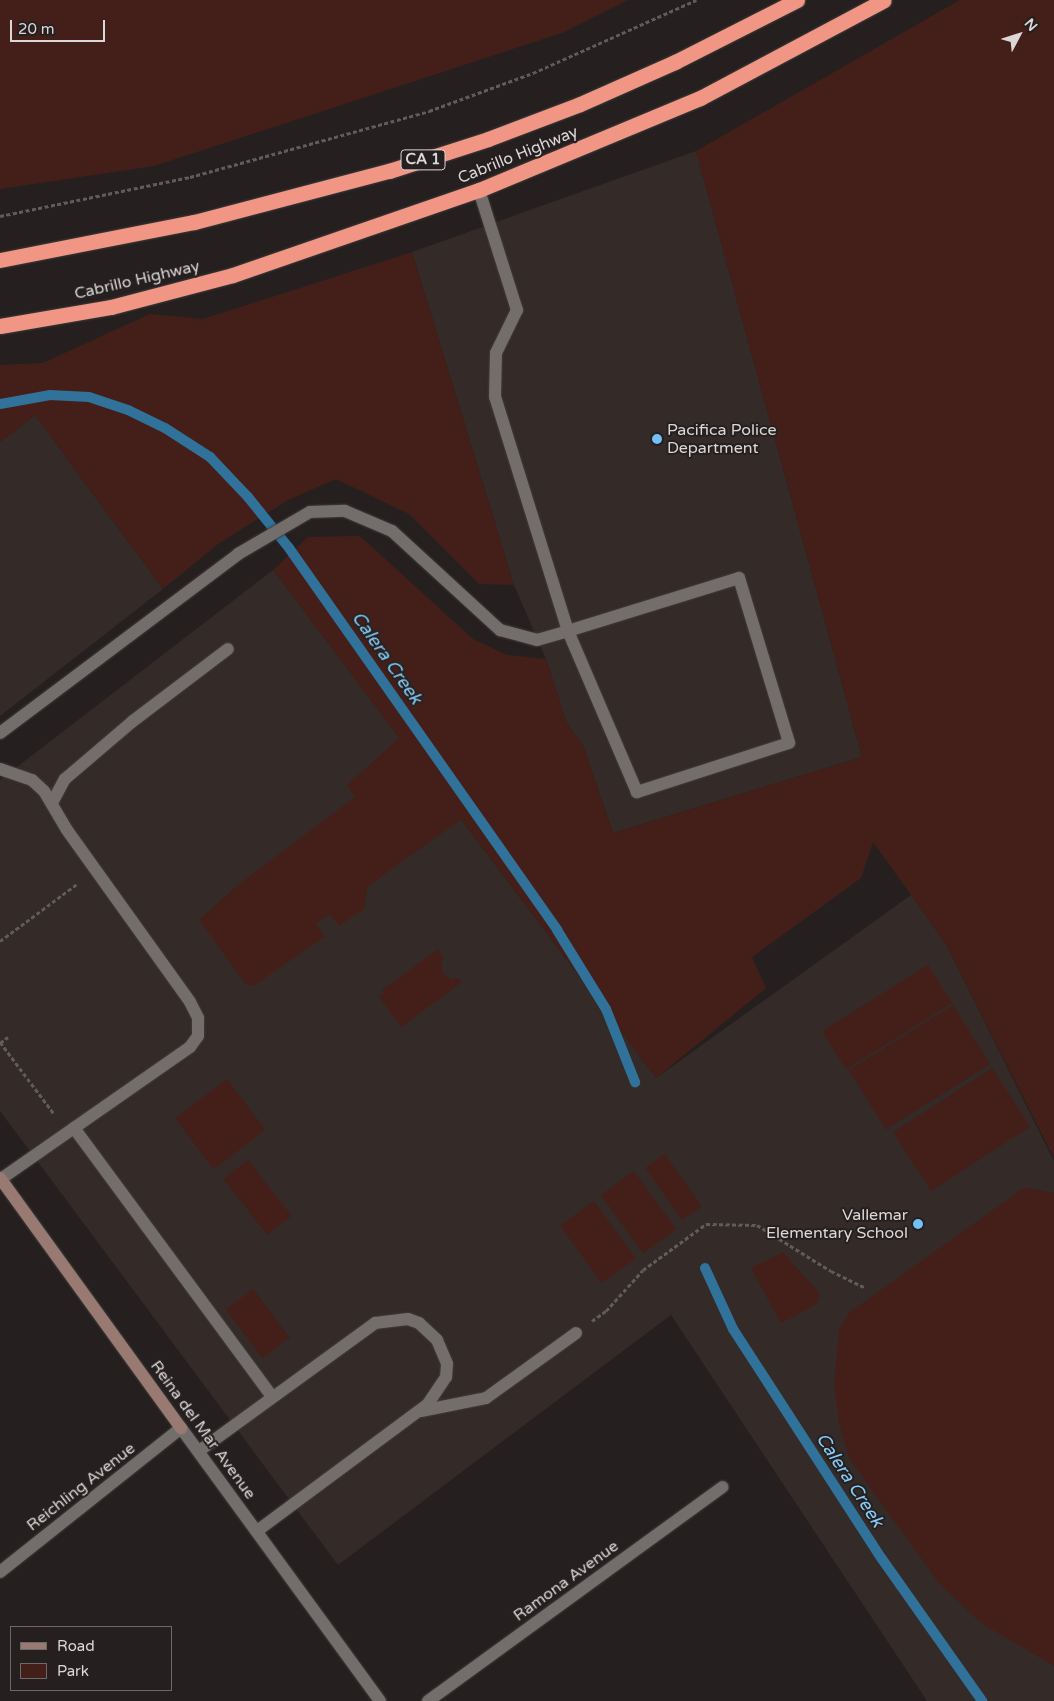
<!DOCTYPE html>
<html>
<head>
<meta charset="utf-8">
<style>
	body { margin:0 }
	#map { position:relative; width:1054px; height:1701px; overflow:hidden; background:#25201f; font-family:"Varela Round",sans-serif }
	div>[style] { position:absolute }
	.built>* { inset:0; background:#342a28 }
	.green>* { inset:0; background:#441f19; transform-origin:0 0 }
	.stream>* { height:10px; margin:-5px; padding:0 5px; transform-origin:5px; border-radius:5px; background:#307299 }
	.path>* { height:3px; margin-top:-1.5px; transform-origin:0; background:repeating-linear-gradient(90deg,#605c5b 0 4px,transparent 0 6.5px) }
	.roads { filter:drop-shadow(0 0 1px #3f3b3a) drop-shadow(0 0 1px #3f3b3a) }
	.lane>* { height:12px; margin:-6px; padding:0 6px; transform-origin:6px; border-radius:6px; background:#736e6c }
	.street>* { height:12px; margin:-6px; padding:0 6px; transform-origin:6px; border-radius:6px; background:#736e6c }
	.secondary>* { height:12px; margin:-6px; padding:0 6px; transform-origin:6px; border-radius:6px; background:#997a73 }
	.highway>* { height:15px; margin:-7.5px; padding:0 7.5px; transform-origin:7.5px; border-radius:7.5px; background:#f19584 }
	.dots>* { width:14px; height:14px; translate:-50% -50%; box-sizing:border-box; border:2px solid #25201f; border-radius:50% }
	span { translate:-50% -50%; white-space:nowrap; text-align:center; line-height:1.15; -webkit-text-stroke:4px #25201f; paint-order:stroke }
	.shield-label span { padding:1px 4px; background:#25201f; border:1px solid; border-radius:4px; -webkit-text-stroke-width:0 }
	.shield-label { font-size:15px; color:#dad7d6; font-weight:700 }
	.street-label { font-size:16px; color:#dad7d6 }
	.poi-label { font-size:16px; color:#dad7d6 }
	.left { translate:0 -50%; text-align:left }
	.right { translate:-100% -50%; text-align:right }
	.water-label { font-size:18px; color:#86ccfa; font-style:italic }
	.legend { position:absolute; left:10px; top:1626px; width:162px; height:65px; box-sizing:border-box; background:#25201f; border:1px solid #6d6968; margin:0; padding:6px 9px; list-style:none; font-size:15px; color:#dad7d6 }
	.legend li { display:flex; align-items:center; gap:10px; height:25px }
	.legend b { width:25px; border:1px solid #6d6968 }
	.north { position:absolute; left:994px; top:10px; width:50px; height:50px; -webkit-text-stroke:4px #25201f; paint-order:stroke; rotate:50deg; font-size:14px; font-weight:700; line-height:20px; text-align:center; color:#dad7d6 }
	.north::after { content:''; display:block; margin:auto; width:18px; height:22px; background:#dad7d6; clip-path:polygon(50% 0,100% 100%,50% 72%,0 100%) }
	.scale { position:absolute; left:10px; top:20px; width:95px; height:22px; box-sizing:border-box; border:2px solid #dad7d6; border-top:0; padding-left:6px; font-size:15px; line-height:18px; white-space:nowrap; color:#dad7d6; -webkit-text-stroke:4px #25201f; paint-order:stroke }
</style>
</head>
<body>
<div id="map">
	<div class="built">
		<div style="clip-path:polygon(696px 151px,862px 757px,613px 833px,583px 745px,567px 724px,546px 659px,514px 585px,412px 252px)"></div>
		<div style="clip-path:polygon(35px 415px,163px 589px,0 716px,0 442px)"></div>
		<div style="clip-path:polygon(273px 570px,656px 1078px,911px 895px,946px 944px,1054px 1161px,1054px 1701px,927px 1701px,671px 1315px,338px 1565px,0 1111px,0 780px)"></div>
	</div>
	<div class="green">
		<div style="clip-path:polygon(0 0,628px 0,562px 33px,154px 166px,0 189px)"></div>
		<div style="clip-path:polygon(960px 0,1054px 0,1054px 1158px,946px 944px,873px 842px,861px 878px,752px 957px,766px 988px,656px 1078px,461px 819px,367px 887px,365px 908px,339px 926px,330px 914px,316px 924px,325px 936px,254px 986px,245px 983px,199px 920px,238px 885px,355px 797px,347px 785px,399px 738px,273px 570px,308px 537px,360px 536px,473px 639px,507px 655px,546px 659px,567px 724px,583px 745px,613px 833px,862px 757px,696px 151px)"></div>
		<div style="clip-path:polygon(412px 252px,514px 585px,479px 584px,409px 514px,336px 479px,288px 500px,218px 544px,163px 589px,35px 415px,0 442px,0 365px,43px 363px,150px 314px,203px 319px)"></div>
		<div style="clip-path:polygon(438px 949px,444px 959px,441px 962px,443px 973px,451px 980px,458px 978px,462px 982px,401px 1027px,379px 996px,384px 993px,382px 990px)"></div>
		<div style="left:928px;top:965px;width:45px;height:125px;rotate:58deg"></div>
		<div style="left:953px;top:1005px;width:70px;height:123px;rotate:58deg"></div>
		<div style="left:992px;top:1068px;width:70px;height:118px;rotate:57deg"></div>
		<div style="left:227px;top:1079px;width:64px;height:65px;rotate:53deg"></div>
		<div style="left:665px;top:1154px;width:64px;height:24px;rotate:55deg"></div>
		<div style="left:248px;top:1160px;width:71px;height:31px;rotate:52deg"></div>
		<div style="left:634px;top:1171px;width:72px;height:41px;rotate:54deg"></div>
		<div style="clip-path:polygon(1025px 1187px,1054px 1193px,1054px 1666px,981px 1623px,939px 1583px,849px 1458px,839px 1423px,834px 1384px,839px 1330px,850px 1312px)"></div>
		<div style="left:594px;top:1201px;width:71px;height:42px;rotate:54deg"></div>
		<div style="clip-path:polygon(783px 1252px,820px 1294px,817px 1304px,781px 1323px,751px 1268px)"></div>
		<div style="left:253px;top:1289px;width:61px;height:34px;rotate:53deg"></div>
	</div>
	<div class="stream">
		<div style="left:0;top:404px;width:51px;rotate:-10.2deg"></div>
		<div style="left:50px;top:395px;width:39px;rotate:3deg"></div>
		<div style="left:89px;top:397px;width:41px;rotate:18.4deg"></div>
		<div style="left:128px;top:410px;width:41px;rotate:25.9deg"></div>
		<div style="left:165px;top:428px;width:54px;rotate:32.8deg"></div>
		<div style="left:210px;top:457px;width:55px;rotate:46.5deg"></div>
		<div style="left:248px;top:497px;width:65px;rotate:51.2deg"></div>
		<div style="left:289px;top:548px;width:467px;rotate:54.9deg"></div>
		<div style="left:557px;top:930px;width:93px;rotate:58.2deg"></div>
		<div style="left:606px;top:1009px;width:79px;rotate:68.3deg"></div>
		<div style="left:705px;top:1268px;width:67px;rotate:65.3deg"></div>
		<div style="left:733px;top:1329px;width:274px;rotate:57.1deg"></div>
		<div style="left:882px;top:1559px;width:174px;rotate:54.8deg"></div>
	</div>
	<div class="path">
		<div style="left:0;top:216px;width:194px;rotate:-11.6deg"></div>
		<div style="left:190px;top:177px;width:248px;rotate:-15.4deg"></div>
		<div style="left:429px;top:111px;width:111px;rotate:-20.1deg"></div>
		<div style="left:533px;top:73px;width:179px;rotate:-24.1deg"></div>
		<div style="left:0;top:941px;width:96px;rotate:-36.5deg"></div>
		<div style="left:0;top:1042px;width:90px;rotate:53.1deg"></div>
		<div style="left:0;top:1043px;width:10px;rotate:-37deg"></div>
		<div style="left:592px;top:1321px;width:17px;rotate:-36deg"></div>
		<div style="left:606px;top:1311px;width:55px;rotate:-47.9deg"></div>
		<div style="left:643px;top:1270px;width:78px;rotate:-36.1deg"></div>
		<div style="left:706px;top:1224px;width:51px;rotate:1.1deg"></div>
		<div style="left:757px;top:1225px;width:87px;rotate:31.9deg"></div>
		<div style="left:831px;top:1271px;width:39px;rotate:26deg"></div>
	</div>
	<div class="roads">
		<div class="lane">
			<div style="left:739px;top:578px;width:172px;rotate:73.1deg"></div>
			<div style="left:789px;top:743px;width:160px;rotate:162.1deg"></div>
			<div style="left:637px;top:792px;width:175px;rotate:-113.2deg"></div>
			<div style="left:568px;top:631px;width:179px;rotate:-17.2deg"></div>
			<div style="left:0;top:733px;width:298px;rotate:-36.9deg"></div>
			<div style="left:238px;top:554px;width:83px;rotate:-30.3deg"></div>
			<div style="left:310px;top:512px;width:35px;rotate:-2deg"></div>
			<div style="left:345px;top:511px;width:51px;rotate:23.1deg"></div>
			<div style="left:392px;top:531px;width:147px;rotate:42.5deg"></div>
			<div style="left:500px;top:630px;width:38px;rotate:15deg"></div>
			<div style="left:537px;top:640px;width:32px;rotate:-16deg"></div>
			<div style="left:568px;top:631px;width:245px;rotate:-107.3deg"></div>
			<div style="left:495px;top:397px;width:44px;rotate:-88.7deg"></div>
			<div style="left:496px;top:353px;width:48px;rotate:-64deg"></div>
			<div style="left:517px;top:310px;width:126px;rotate:-107.6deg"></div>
			<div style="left:0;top:769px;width:34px;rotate:19deg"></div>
			<div style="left:32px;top:780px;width:16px;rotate:43deg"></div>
			<div style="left:44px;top:791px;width:45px;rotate:59.5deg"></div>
			<div style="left:67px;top:830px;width:211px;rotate:54.4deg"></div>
			<div style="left:190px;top:1002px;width:18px;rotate:63deg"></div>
			<div style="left:198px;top:1018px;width:18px;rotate:90deg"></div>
			<div style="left:198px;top:1036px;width:14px;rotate:126deg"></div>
			<div style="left:190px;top:1047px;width:231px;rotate:145.1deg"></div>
			<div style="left:52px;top:803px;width:27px;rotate:-62deg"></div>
			<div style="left:65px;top:779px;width:89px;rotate:-40.5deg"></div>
			<div style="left:133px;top:721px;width:119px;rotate:-37.2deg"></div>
			<div style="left:74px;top:1128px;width:334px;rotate:53.6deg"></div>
			<div style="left:421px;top:1411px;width:66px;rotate:-11.3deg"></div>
			<div style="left:486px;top:1398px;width:111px;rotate:-35.8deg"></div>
			<div style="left:199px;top:1451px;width:218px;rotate:-36deg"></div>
			<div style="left:375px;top:1323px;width:33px;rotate:-7deg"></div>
			<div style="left:408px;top:1319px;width:12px;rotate:20deg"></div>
			<div style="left:419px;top:1323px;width:25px;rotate:43deg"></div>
			<div style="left:437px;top:1340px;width:26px;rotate:67deg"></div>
			<div style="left:447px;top:1364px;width:13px;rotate:94deg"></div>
			<div style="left:446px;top:1377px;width:32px;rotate:124deg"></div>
			<div style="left:428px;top:1404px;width:213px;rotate:143.4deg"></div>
		</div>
		<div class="street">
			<div style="left:0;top:1572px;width:231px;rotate:-38.5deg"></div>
			<div style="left:181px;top:1428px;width:338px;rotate:53.9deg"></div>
			<div style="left:428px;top:1701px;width:364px;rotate:-36deg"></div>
		</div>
		<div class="secondary">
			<div style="left:0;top:1178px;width:309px;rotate:54.1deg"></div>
		</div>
		<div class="highway">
			<div style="left:0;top:260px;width:198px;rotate:-11.1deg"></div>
			<div style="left:194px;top:222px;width:202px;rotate:-14.7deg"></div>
			<div style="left:389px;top:171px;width:104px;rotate:-17.9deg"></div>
			<div style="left:488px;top:139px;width:98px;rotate:-20.8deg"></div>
			<div style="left:580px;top:104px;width:104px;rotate:-23.9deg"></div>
			<div style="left:675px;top:62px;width:137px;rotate:-26.9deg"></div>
			<div style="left:0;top:326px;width:113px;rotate:-9.7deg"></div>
			<div style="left:111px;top:307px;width:126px;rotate:-14.7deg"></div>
			<div style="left:233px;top:275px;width:260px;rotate:-19.1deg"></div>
			<div style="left:479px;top:190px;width:239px;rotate:-22.6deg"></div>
			<div style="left:700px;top:98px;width:208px;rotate:-28deg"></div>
		</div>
	</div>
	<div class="dots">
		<div style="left:657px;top:439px;background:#71c1f5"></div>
		<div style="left:918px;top:1224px;background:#71c1f5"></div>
	</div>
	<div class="shield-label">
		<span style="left:423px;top:160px">CA 1</span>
	</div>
	<div class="street-label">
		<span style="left:518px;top:155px;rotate:-22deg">Cabrillo Highway</span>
		<span style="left:137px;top:280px;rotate:-13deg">Cabrillo Highway</span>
		<span style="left:203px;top:1430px;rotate:54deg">Reina del Mar Avenue</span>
		<span style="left:81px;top:1487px;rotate:-38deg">Reichling Avenue</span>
		<span style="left:566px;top:1581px;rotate:-36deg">Ramona Avenue</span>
	</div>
	<div class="poi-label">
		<span class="left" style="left:667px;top:439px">Pacifica Police<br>Department</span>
		<span class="right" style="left:908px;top:1224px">Vallemar<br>Elementary School</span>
	</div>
	<div class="water-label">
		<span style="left:387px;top:658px;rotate:55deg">Calera Creek</span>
		<span style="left:850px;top:1480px;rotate:57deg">Calera Creek</span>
	</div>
	<ul class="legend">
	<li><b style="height:6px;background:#997a73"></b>Road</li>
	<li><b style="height:14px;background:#441f19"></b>Park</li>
	</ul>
	<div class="north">N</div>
	<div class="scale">20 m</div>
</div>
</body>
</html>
